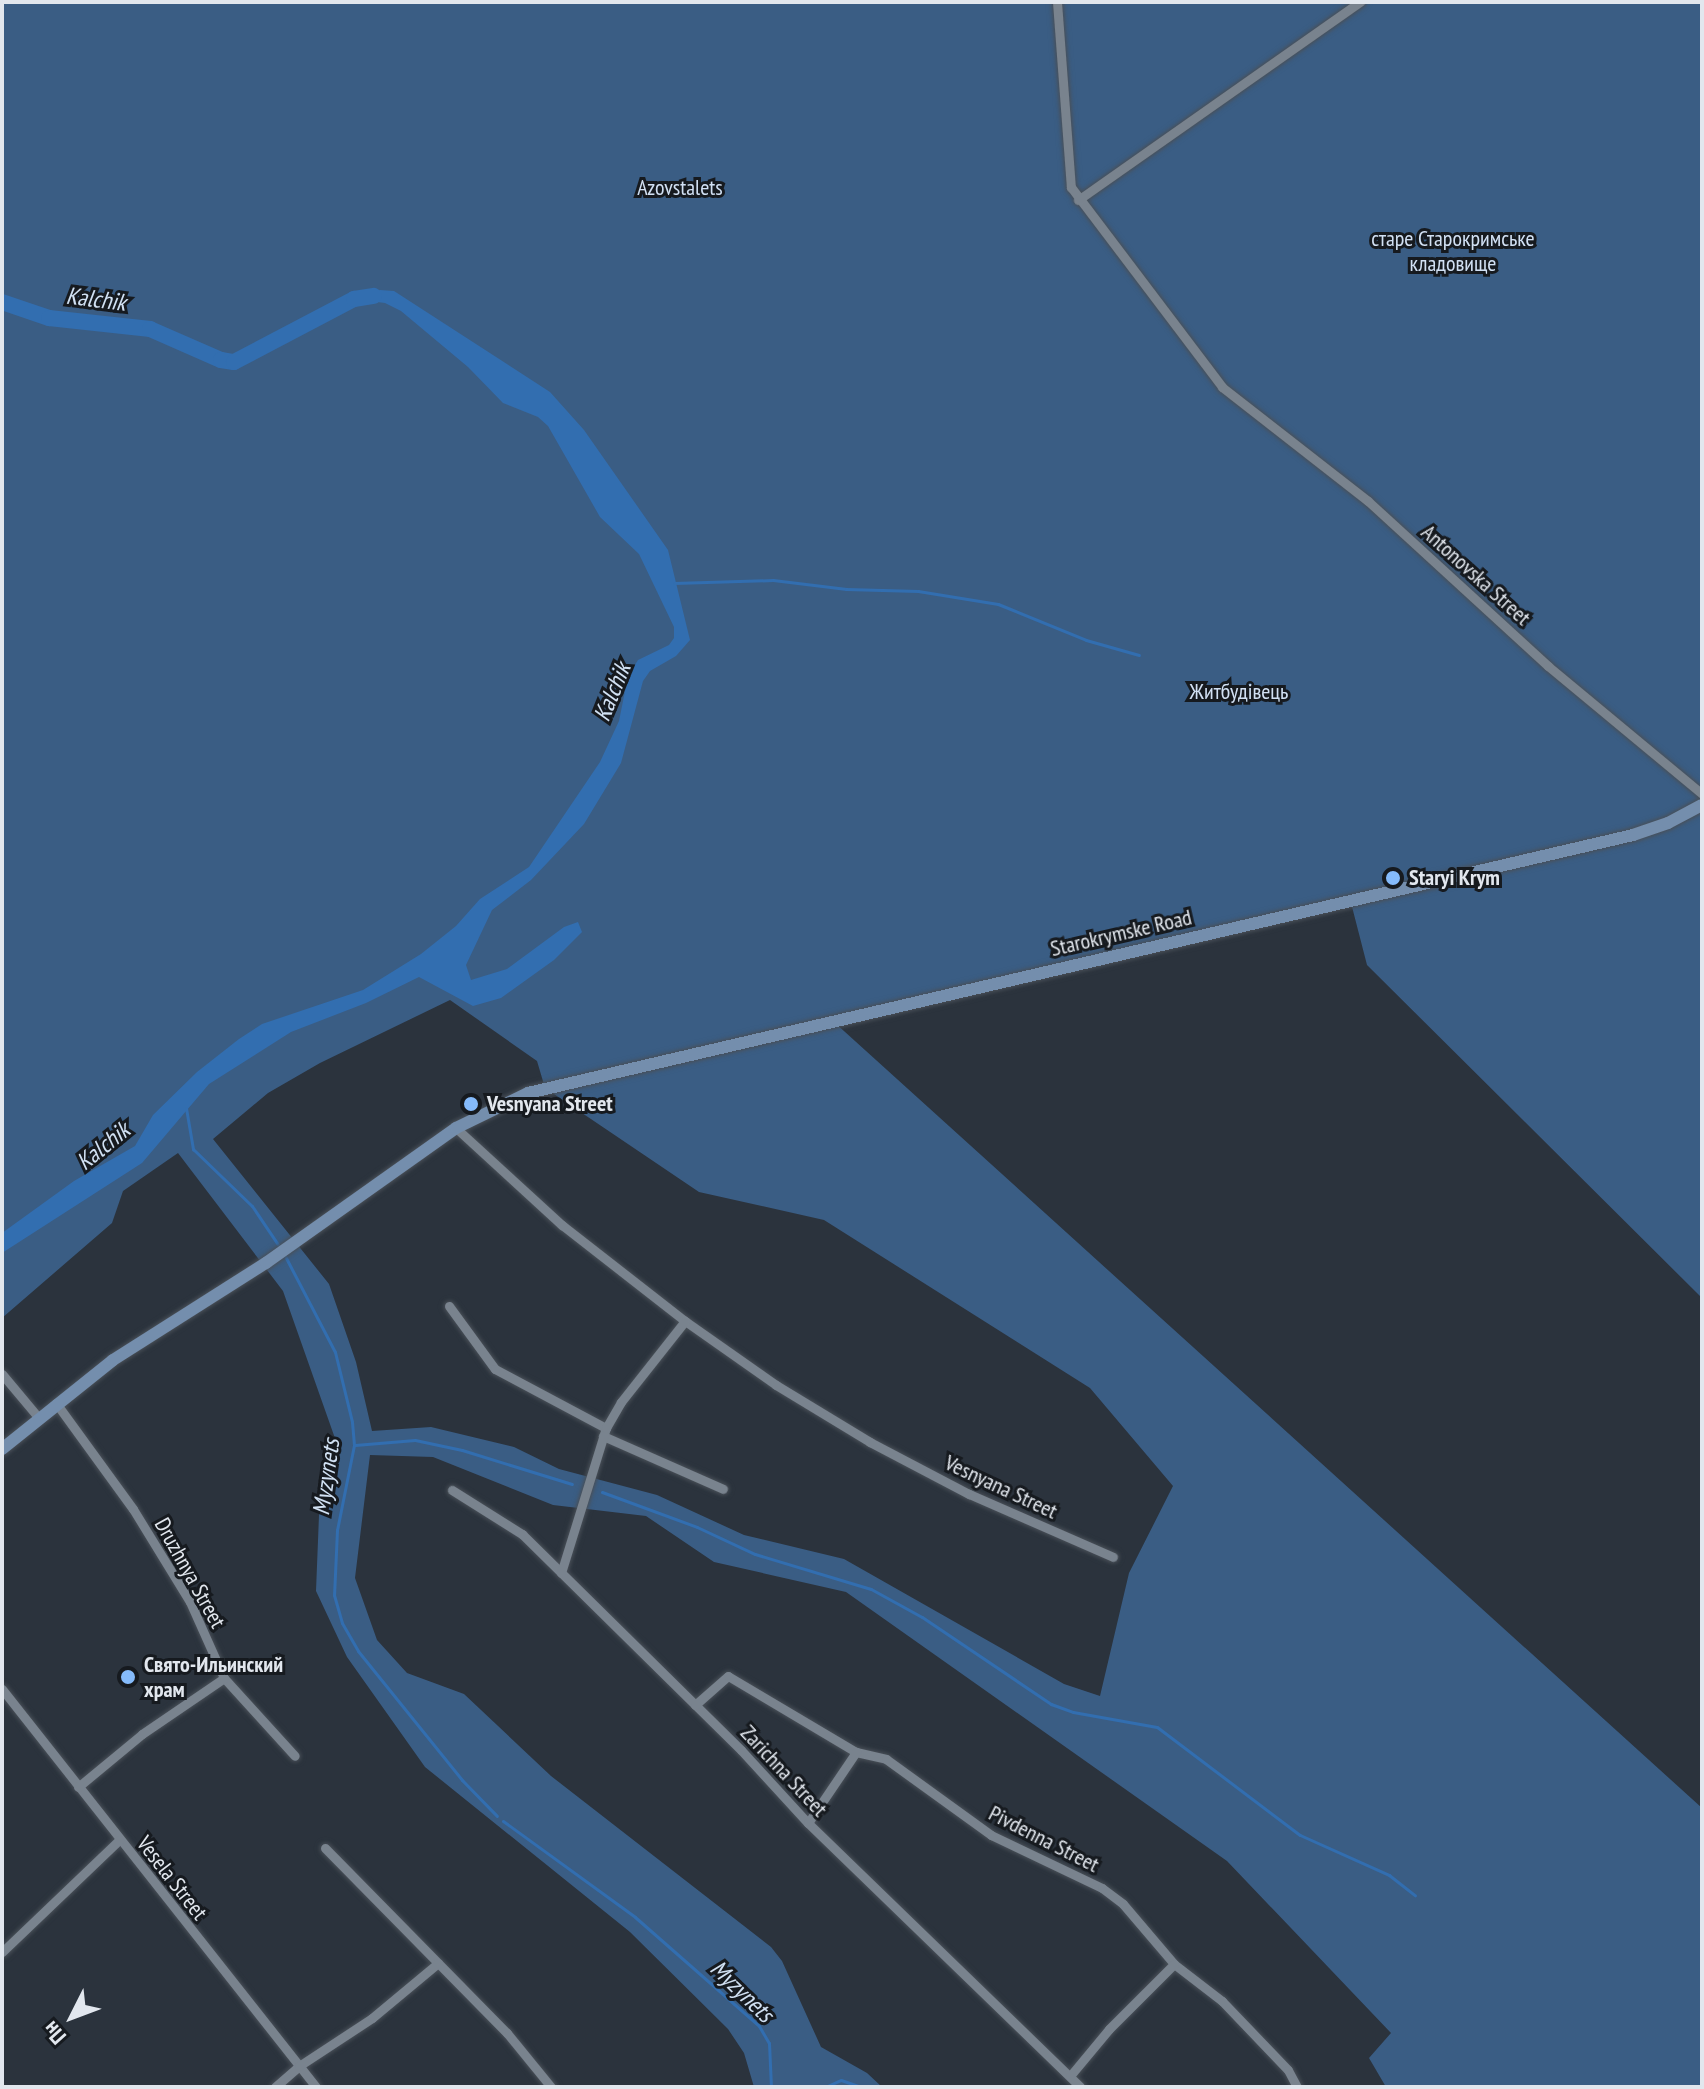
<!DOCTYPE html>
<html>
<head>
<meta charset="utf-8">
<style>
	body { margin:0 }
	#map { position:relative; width:1704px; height:2089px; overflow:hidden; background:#2b333d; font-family:"PT Sans Narrow",sans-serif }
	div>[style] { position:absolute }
	.green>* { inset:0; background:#3a5d84 }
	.water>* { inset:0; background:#326eb0 }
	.stream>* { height:3px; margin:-1.5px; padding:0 1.5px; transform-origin:1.5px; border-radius:1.5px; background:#326eb0 }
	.river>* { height:16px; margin:-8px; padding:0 8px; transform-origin:8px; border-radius:8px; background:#326eb0 }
	.roads { filter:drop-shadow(0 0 2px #495058) drop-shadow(0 0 2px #495058) }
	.street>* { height:9px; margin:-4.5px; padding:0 4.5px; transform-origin:4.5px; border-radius:4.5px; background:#79838e }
	.secondary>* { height:12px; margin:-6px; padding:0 6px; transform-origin:6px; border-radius:6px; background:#748ead }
	.dots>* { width:22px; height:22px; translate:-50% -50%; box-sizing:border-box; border:4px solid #161a1f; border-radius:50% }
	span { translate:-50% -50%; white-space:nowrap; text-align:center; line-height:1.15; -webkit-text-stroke:6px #161a1f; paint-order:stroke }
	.park-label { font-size:22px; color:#d2e1f4 }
	.street-label { font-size:22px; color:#e2e7ee }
	.poi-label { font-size:22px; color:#e2e7ee; font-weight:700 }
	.left { translate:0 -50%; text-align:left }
	.water-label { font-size:24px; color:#d1e1f3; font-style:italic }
	.frame { position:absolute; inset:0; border:4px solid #e2e7ee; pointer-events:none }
	.north { position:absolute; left:32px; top:1977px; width:80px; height:80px; -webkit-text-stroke:6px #161a1f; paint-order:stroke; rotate:228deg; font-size:22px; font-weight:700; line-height:32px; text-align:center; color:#e2e7ee }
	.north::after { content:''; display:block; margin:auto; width:28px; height:36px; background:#e2e7ee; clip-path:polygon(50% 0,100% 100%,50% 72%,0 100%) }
</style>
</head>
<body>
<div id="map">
	<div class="green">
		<div style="clip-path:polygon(evenodd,2px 2px,1702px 2px,1702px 1298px,1367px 965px,1350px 899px,834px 1022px,1702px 1808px,1702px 2087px,1386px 2087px,1369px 2058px,1391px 2033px,1227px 1861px,846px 1592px,714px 1562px,646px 1516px,553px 1505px,433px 1457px,370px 1455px,355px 1578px,377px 1640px,407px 1673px,464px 1694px,551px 1776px,771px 1947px,782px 1961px,821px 2047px,867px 2073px,882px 2087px,754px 2087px,744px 2053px,728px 2029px,630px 1932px,425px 1767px,347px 1657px,316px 1591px,319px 1515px,337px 1444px,283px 1291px,178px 1153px,123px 1191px,112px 1223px,2px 1318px,2px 2px,450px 1000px,537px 1061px,545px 1088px,699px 1192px,824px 1220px,1090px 1388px,1173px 1486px,1129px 1573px,1100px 1696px,1064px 1684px,844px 1559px,744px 1535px,657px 1495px,559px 1469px,514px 1447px,431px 1427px,372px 1431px,356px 1362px,329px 1284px,213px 1139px,268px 1093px,320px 1063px,450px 1000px)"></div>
	</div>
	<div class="water">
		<div style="clip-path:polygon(380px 290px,394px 291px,550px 392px,584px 430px,668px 550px,690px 640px,676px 656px,650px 671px,643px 681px,621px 763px,584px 824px,531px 880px,492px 910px,466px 965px,471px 980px,507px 969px,564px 927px,578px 922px,582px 932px,554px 960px,501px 998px,473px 1006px,419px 977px,366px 1003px,291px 1032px,209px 1084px,142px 1163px,2px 1253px,2px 1233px,74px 1181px,135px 1146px,153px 1115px,197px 1072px,239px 1039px,262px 1024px,363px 990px,421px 954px,456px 926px,480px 899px,529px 867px,600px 762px,619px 721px,628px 676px,638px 660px,669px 645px,674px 638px,674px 627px,639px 554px,600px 517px,548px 426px,538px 417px,503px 403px,468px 367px,401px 311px,385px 303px,354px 299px)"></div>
	</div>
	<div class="stream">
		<div style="left:674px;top:583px;width:99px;rotate:-1.7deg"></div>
		<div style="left:773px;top:580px;width:74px;rotate:7deg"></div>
		<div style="left:846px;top:589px;width:72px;rotate:1.6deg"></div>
		<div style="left:918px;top:591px;width:81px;rotate:9.2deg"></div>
		<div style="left:998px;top:604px;width:95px;rotate:22.2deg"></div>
		<div style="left:1086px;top:640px;width:55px;rotate:15.8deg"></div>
		<div style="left:186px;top:1108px;width:42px;rotate:80.3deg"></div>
		<div style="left:193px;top:1149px;width:82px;rotate:44deg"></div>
		<div style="left:252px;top:1206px;width:52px;rotate:56deg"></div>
		<div style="left:285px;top:1256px;width:108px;rotate:62.5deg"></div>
		<div style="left:335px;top:1352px;width:72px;rotate:76.3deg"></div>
		<div style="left:352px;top:1422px;width:23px;rotate:85deg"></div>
		<div style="left:354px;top:1445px;width:87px;rotate:101.3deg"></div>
		<div style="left:337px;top:1530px;width:65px;rotate:92.6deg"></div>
		<div style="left:334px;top:1595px;width:29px;rotate:74deg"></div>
		<div style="left:342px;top:1623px;width:32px;rotate:60deg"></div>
		<div style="left:358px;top:1651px;width:166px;rotate:51.1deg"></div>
		<div style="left:462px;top:1780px;width:50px;rotate:45.8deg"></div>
		<div style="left:355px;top:1445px;width:60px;rotate:-4.8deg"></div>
		<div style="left:415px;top:1440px;width:48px;rotate:12deg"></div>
		<div style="left:462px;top:1450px;width:115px;rotate:17.2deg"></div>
		<div style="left:602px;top:1492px;width:101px;rotate:20.2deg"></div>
		<div style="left:697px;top:1527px;width:64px;rotate:25deg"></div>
		<div style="left:755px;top:1554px;width:121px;rotate:16.8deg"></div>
		<div style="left:871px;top:1589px;width:58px;rotate:28.8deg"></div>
		<div style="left:922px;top:1617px;width:156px;rotate:34deg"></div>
		<div style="left:1051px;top:1704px;width:23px;rotate:20deg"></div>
		<div style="left:1073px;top:1712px;width:85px;rotate:10.1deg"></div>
		<div style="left:1157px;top:1727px;width:179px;rotate:37.1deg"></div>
		<div style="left:1300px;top:1835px;width:98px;rotate:24.2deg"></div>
		<div style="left:1389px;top:1875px;width:33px;rotate:38deg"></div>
		<div style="left:503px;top:1821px;width:163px;rotate:36deg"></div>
		<div style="left:635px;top:1917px;width:165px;rotate:41.3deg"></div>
		<div style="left:759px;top:2026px;width:20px;rotate:60deg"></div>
		<div style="left:769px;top:2043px;width:44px;rotate:87.4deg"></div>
		<div style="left:825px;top:2087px;width:17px;rotate:-24deg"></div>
		<div style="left:841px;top:2080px;width:21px;rotate:19deg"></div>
	</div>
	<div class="river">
		<div style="left:2px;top:302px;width:50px;rotate:18.8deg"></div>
		<div style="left:49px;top:318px;width:102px;rotate:6.2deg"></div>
		<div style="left:150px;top:329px;width:77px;rotate:23.6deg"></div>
		<div style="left:221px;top:360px;width:13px;rotate:9deg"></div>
		<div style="left:234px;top:362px;width:136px;rotate:-27.7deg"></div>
		<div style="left:354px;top:299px;width:20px;rotate:-9deg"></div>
	</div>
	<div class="roads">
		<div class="street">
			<div style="left:1057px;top:2px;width:186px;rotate:85.7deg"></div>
			<div style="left:1071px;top:187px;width:251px;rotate:52.9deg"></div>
			<div style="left:1222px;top:387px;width:185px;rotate:38deg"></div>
			<div style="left:1368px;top:501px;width:244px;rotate:42.5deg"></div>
			<div style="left:1548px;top:666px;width:200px;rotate:39.7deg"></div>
			<div style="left:1078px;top:200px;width:345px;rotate:-35.1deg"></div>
			<div style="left:456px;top:1128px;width:144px;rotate:42.5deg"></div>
			<div style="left:562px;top:1225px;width:156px;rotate:38deg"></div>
			<div style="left:685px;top:1321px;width:111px;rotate:35.1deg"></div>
			<div style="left:776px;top:1385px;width:110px;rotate:31.2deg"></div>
			<div style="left:870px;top:1442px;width:112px;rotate:27.7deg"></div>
			<div style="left:969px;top:1494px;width:157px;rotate:23.6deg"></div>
			<div style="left:449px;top:1306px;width:78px;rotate:53.9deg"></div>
			<div style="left:495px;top:1369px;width:126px;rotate:28deg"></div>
			<div style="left:2px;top:1374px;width:56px;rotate:50.1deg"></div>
			<div style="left:56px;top:1403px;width:131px;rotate:54deg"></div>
			<div style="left:133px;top:1509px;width:109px;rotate:58.5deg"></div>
			<div style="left:190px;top:1602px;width:83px;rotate:65.9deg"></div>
			<div style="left:224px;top:1678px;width:105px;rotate:47.7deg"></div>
			<div style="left:603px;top:1436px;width:131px;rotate:23.8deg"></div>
			<div style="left:452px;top:1490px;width:83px;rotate:32.2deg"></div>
			<div style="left:522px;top:1534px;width:308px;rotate:44.6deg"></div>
			<div style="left:741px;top:1750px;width:99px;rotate:47.5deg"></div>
			<div style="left:808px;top:1823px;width:379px;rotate:44.1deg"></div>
			<div style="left:561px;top:1573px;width:152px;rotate:-72.8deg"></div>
			<div style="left:606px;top:1428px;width:30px;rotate:-60deg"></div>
			<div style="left:621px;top:1402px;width:103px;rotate:-51.7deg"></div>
			<div style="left:2px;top:1689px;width:507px;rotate:51.73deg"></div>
			<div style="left:695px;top:1705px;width:44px;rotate:-41.3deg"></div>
			<div style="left:728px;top:1676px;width:149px;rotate:30.7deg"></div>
			<div style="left:856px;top:1752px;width:31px;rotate:13deg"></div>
			<div style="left:886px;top:1759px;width:130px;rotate:35.9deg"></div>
			<div style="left:991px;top:1835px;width:123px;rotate:25.5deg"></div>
			<div style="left:1102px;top:1888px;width:26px;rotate:37deg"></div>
			<div style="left:1123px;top:1904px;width:79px;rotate:49.6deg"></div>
			<div style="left:1174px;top:1964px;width:61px;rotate:37.6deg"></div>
			<div style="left:1222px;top:2001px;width:95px;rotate:46.3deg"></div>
			<div style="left:1288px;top:2070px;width:19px;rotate:62deg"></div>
			<div style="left:78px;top:1787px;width:83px;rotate:-39.6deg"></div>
			<div style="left:142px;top:1734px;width:99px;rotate:-34.3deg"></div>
			<div style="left:808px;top:1823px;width:86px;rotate:-55.9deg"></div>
			<div style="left:325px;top:1848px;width:260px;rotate:45.5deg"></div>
			<div style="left:507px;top:2033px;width:70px;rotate:50.8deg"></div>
			<div style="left:2px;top:1952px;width:162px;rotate:-43.7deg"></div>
			<div style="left:1070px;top:2076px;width:61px;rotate:-50.3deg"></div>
			<div style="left:1109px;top:2029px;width:92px;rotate:-45deg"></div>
			<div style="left:275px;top:2087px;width:32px;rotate:-41deg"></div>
			<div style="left:299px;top:2066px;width:87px;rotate:-33.3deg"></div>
			<div style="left:372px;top:2018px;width:86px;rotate:-39.8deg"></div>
		</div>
		<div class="secondary">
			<div style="left:2px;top:1449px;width:142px;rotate:-38.7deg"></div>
			<div style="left:113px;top:1360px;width:181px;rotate:-32.4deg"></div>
			<div style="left:266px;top:1263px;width:233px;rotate:-35.4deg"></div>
			<div style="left:456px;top:1128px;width:80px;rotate:-25.9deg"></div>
			<div style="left:528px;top:1093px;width:1135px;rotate:-13.14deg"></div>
			<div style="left:1633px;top:835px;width:37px;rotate:-19deg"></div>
			<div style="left:1668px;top:823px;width:38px;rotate:-28deg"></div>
		</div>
	</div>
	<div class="dots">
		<div style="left:1393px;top:878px;background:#85bbfb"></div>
		<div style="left:471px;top:1104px;background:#85bbfb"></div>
		<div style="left:128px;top:1677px;background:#85bbfb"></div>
	</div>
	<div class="park-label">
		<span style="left:680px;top:188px">Azovstalets</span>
		<span style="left:1453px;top:251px">старе Старокримське<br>кладовище</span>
		<span style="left:1239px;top:692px">Житбудівець</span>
	</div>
	<div class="street-label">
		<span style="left:1476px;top:575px;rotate:42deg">Antonovska Street</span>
		<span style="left:1121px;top:933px;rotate:-13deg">Starokrymske Road</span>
		<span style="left:1001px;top:1487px;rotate:25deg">Vesnyana Street</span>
		<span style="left:190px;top:1573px;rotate:61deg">Druzhnya Street</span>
		<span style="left:784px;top:1771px;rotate:47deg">Zarichna Street</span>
		<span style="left:1044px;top:1839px;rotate:27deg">Pivdenna Street</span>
		<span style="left:172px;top:1878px;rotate:52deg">Vesela Street</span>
	</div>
	<div class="poi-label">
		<span class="left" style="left:1409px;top:878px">Staryi Krym</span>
		<span class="left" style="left:487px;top:1104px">Vesnyana Street</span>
		<span class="left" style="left:144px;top:1677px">Свято-Ильинский<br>храм</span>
	</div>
	<div class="water-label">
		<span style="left:96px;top:299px;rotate:7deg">Kalchik</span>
		<span style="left:612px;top:692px;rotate:-68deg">Kalchik</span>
		<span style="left:103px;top:1146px;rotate:-39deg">Kalchik</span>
		<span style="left:326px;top:1477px;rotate:-82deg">Myzynets</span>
		<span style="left:742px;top:1991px;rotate:44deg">Myzynets</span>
	</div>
	<div class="frame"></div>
	<div class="north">Пн</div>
</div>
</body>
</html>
